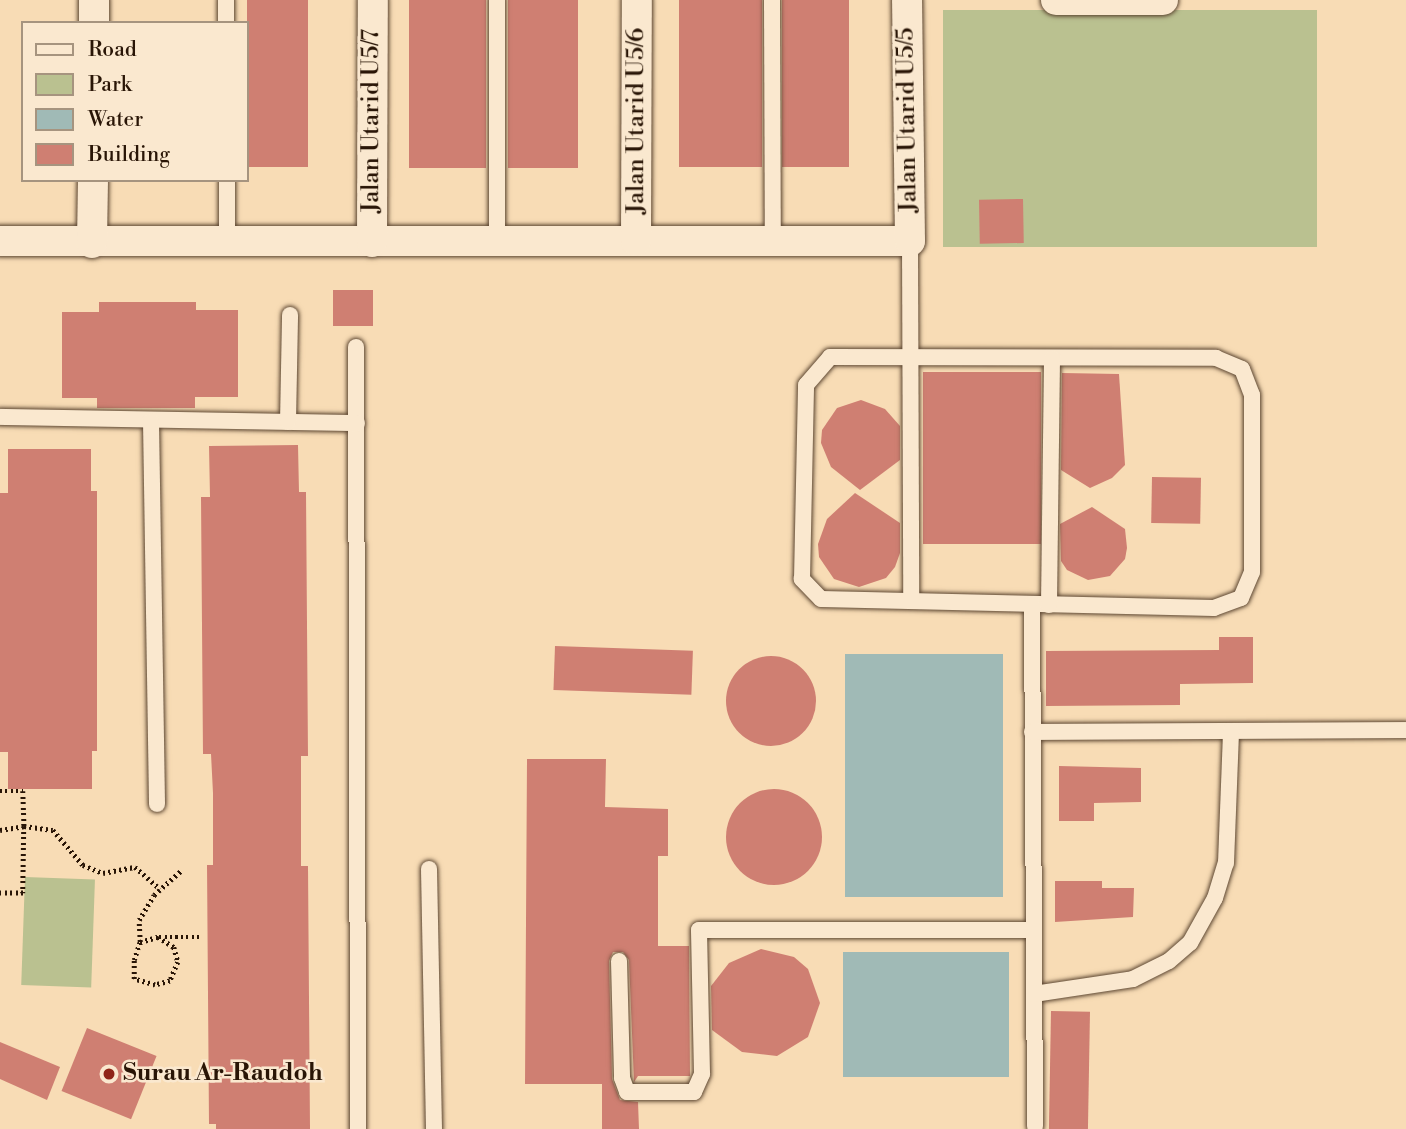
<!DOCTYPE html>
<html>
<head>
<meta charset="utf-8">
<style>
	body { margin:0 }
	#map { position:relative; width:1406px; height:1129px; overflow:hidden; background:#f8dcb5; font-family:"Libre Bodoni",serif }
	div>[style] { position:absolute }
	.green>* { inset:0; background:#bac190; transform-origin:0 0 }
	.water>* { inset:0; background:#a0bab6; transform-origin:0 0 }
	.building>* { inset:0; background:#cf7f72; transform-origin:0 0 }
	.round { border-radius:50% }
	.path>* { height:4.5px; margin-top:-2.25px; transform-origin:0; background:repeating-linear-gradient(90deg,#291506 0 2px,transparent 0 5.5px) }
	.roads { filter:drop-shadow(0 0 2px #5d4732) drop-shadow(0 0 2px #5d4732) }
	.lane>* { height:16px; margin:-8px; padding:0 8px; transform-origin:8px; border-radius:8px; background:#fae8cf }
	.street>* { height:30px; margin:-15px; padding:0 15px; transform-origin:15px; border-radius:15px; background:#fae8cf }
	.dots>* { width:19px; height:19px; translate:-50% -50%; box-sizing:border-box; border:4px solid #fae8cf; border-radius:50% }
	span { translate:-50% -50%; white-space:nowrap; text-align:center; line-height:1.15; -webkit-text-stroke:5px #fae8cf; paint-order:stroke }
	.street-label { font-size:24px; color:#291506 }
	.poi-label { font-size:24px; color:#291506; font-weight:700 }
	.left { translate:0 -50%; text-align:left }
	.legend { position:absolute; left:21px; top:21px; width:228px; height:161px; box-sizing:border-box; background:#fae8cf; border:2px solid #a6947f; margin:0; padding:9px 12px; list-style:none; font-size:21px; color:#291506 }
	.legend li { display:flex; align-items:center; gap:14px; height:35px }
	.legend b { width:35px; border:2px solid #a6947f }
</style>
</head>
<body>
<div id="map">
	<div class="green">
		<div style="left:943px;top:10px;width:374px;height:237px"></div>
		<div style="left:25px;top:877px;width:70px;height:108px;rotate:2deg"></div>
	</div>
	<div class="water">
		<div style="left:845px;top:654px;width:158px;height:243px"></div>
		<div style="left:843px;top:952px;width:166px;height:125px"></div>
	</div>
	<div class="building">
		<div style="left:247px;top:0;width:61px;height:167px"></div>
		<div style="left:409px;top:0;width:77px;height:168px"></div>
		<div style="left:508px;top:0;width:70px;height:168px"></div>
		<div style="left:679px;top:0;width:83px;height:167px"></div>
		<div style="left:782px;top:0;width:67px;height:167px"></div>
		<div style="left:1023px;top:199px;width:44px;height:44px;rotate:89deg"></div>
		<div style="left:333px;top:290px;width:40px;height:36px"></div>
		<div style="clip-path:polygon(99px 302px,196px 302px,196px 310px,238px 310px,238px 397px,195px 397px,195px 408px,97px 408px,97px 398px,62px 398px,62px 312px,99px 312px)"></div>
		<div style="left:923px;top:372px;width:118px;height:172px"></div>
		<div style="clip-path:polygon(1062px 373px,1119px 374px,1125px 465px,1112px 478px,1090px 488px,1061px 470px)"></div>
		<div style="clip-path:polygon(861px 400px,885px 409px,900px 426px,900px 460px,860px 490px,831px 467px,821px 443px,822px 430px,837px 408px)"></div>
		<div style="clip-path:polygon(298px 445px,299px 492px,306px 492px,308px 756px,301px 756px,301px 866px,308px 866px,310px 1129px,216px 1129px,216px 1124px,209px 1124px,207px 865px,213px 865px,213px 793px,211px 754px,203px 754px,201px 497px,210px 497px,209px 446px)"></div>
		<div style="clip-path:polygon(8px 449px,91px 449px,91px 491px,97px 491px,97px 751px,92px 751px,92px 789px,8px 789px,8px 752px,0 752px,0 493px,8px 493px)"></div>
		<div style="left:1152px;top:477px;width:49px;height:46px;rotate:1deg"></div>
		<div style="clip-path:polygon(855px 493px,900px 523px,900px 553px,895px 567px,886px 578px,859px 587px,834px 579px,819px 557px,818px 544px,827px 519px)"></div>
		<div style="clip-path:polygon(1092px 507px,1125px 529px,1127px 548px,1125px 559px,1110px 576px,1088px 580px,1067px 570px,1061px 561px,1060px 524px)"></div>
		<div style="clip-path:polygon(1219px 637px,1253px 637px,1253px 683px,1180px 684px,1180px 705px,1046px 706px,1046px 651px,1219px 650px)"></div>
		<div style="left:555px;top:646px;width:138px;height:44px;rotate:2deg"></div>
		<div class="round" style="left:726px;top:656px;width:90px;height:90px"></div>
		<div style="clip-path:polygon(527px 759px,606px 759px,605px 807px,668px 809px,668px 856px,658px 856px,658px 946px,689px 946px,690px 1076px,638px 1076px,634px 1082px,629px 960px,623px 952px,613px 952px,609px 961px,612px 1079px,620px 1100px,638px 1102px,639px 1129px,602px 1129px,602px 1084px,525px 1084px)"></div>
		<div style="clip-path:polygon(1059px 766px,1141px 768px,1141px 802px,1094px 803px,1094px 821px,1059px 821px)"></div>
		<div class="round" style="left:726px;top:789px;width:96px;height:96px"></div>
		<div style="clip-path:polygon(1055px 881px,1102px 881px,1102px 888px,1134px 888px,1133px 917px,1055px 922px)"></div>
		<div style="clip-path:polygon(761px 949px,794px 957px,808px 969px,820px 1003px,808px 1037px,777px 1056px,742px 1052px,712px 1030px,711px 986px,729px 963px)"></div>
		<div style="left:1051px;top:1011px;width:39px;height:118px;rotate:1deg"></div>
		<div style="left:87px;top:1028px;width:75px;height:68px;rotate:22deg"></div>
		<div style="clip-path:polygon(0 1042px,60px 1067px,47px 1100px,0 1079px)"></div>
	</div>
	<div class="path">
		<div style="left:0;top:791px;width:23px"></div>
		<div style="left:23px;top:791px;width:35px;rotate:88deg"></div>
		<div style="left:24px;top:826px;width:67px;rotate:90.9deg"></div>
		<div style="left:23px;top:893px;width:23px;rotate:180deg"></div>
		<div style="left:0;top:830px;width:24px;rotate:-9deg"></div>
		<div style="left:24px;top:826px;width:29px;rotate:8deg"></div>
		<div style="left:53px;top:830px;width:46px;rotate:49.4deg"></div>
		<div style="left:83px;top:865px;width:22px;rotate:22deg"></div>
		<div style="left:103px;top:873px;width:33px;rotate:-11deg"></div>
		<div style="left:135px;top:867px;width:33px;rotate:41deg"></div>
		<div style="left:159px;top:937px;width:40px"></div>
		<div style="left:140px;top:942px;width:19px;rotate:-16deg"></div>
		<div style="left:158px;top:937px;width:19px;rotate:32deg"></div>
		<div style="left:174px;top:947px;width:16px;rotate:75deg"></div>
		<div style="left:178px;top:962px;width:21px;rotate:113deg"></div>
		<div style="left:170px;top:981px;width:16px;rotate:165deg"></div>
		<div style="left:155px;top:985px;width:22px;rotate:-164deg"></div>
		<div style="left:134px;top:979px;width:19px;rotate:-90deg"></div>
		<div style="left:134px;top:960px;width:19px;rotate:-72deg"></div>
		<div style="left:140px;top:942px;width:22px;rotate:-93deg"></div>
		<div style="left:139px;top:920px;width:29px;rotate:-59deg"></div>
		<div style="left:154px;top:895px;width:36px;rotate:-42deg"></div>
	</div>
	<div class="roads">
		<div class="lane">
			<div style="left:226px;top:0;width:23px;rotate:90deg"></div>
			<div style="left:497px;top:0;width:242px;rotate:90deg"></div>
			<div style="left:772px;top:0;width:241px;rotate:89.8deg"></div>
			<div style="left:227px;top:180px;width:62px;rotate:90deg"></div>
			<div style="left:910px;top:241px;width:360px;rotate:89.8deg"></div>
			<div style="left:356px;top:347px;width:782px;rotate:89.85deg"></div>
			<div style="left:830px;top:357px;width:386px;rotate:0.1deg"></div>
			<div style="left:1216px;top:358px;width:28px;rotate:23deg"></div>
			<div style="left:1242px;top:369px;width:28px;rotate:69deg"></div>
			<div style="left:1252px;top:395px;width:177px;rotate:90deg"></div>
			<div style="left:1252px;top:572px;width:28px;rotate:113deg"></div>
			<div style="left:1241px;top:598px;width:29px;rotate:160deg"></div>
			<div style="left:1214px;top:608px;width:393px;rotate:-178.7deg"></div>
			<div style="left:821px;top:599px;width:28px;rotate:-134deg"></div>
			<div style="left:802px;top:579px;width:194px;rotate:-88.8deg"></div>
			<div style="left:806px;top:385px;width:37px;rotate:-49deg"></div>
			<div style="left:0;top:417px;width:357px;rotate:1deg"></div>
			<div style="left:151px;top:421px;width:383px;rotate:89.1deg"></div>
			<div style="left:288px;top:422px;width:107px;rotate:-88.9deg"></div>
			<div style="left:1032px;top:604px;width:522px;rotate:89.67deg"></div>
			<div style="left:1049px;top:605px;width:247px;rotate:-89.3deg"></div>
			<div style="left:1032px;top:732px;width:374px;rotate:-0.3deg"></div>
			<div style="left:429px;top:869px;width:260px;rotate:88.9deg"></div>
			<div style="left:619px;top:961px;width:117px;rotate:88.5deg"></div>
			<div style="left:622px;top:1078px;width:15px;rotate:70deg"></div>
			<div style="left:627px;top:1092px;width:67px"></div>
			<div style="left:694px;top:1092px;width:20px;rotate:-66deg"></div>
			<div style="left:702px;top:1074px;width:144px;rotate:-91.2deg"></div>
			<div style="left:699px;top:930px;width:335px"></div>
			<div style="left:1034px;top:994px;width:100px;rotate:-8.6deg"></div>
			<div style="left:1133px;top:979px;width:40px;rotate:-26.6deg"></div>
			<div style="left:1169px;top:961px;width:28px;rotate:-41deg"></div>
			<div style="left:1190px;top:943px;width:51px;rotate:-60.9deg"></div>
			<div style="left:1215px;top:898px;width:37px;rotate:-73deg"></div>
			<div style="left:1226px;top:863px;width:132px;rotate:-87.8deg"></div>
		</div>
		<div class="street">
			<div style="left:1056px;top:0;width:107px"></div>
			<div style="left:94px;top:23px;width:23px;rotate:-90deg"></div>
			<div style="left:0;top:241px;width:910px"></div>
			<div style="left:910px;top:241px;width:241px;rotate:-90.7deg"></div>
			<div style="left:636px;top:241px;width:241px;rotate:-89.8deg"></div>
			<div style="left:372px;top:242px;width:242px;rotate:-89.8deg"></div>
			<div style="left:92px;top:243px;width:63px;rotate:-89.1deg"></div>
		</div>
	</div>
	<div class="dots">
		<div style="left:109px;top:1074px;background:#8f2418"></div>
	</div>
	<div class="street-label">
		<span style="left:908px;top:120px;rotate:-91deg">Jalan Utarid U5/5</span>
		<span style="left:372px;top:121px;rotate:-90deg">Jalan Utarid U5/7</span>
		<span style="left:637px;top:121px;rotate:-90deg">Jalan Utarid U5/6</span>
	</div>
	<div class="poi-label">
		<span class="left" style="left:123px;top:1074px">Surau Ar-Raudoh</span>
	</div>
	<ul class="legend">
	<li><b style="height:9px;background:#fae8cf"></b>Road</li>
	<li><b style="height:19px;background:#bac190"></b>Park</li>
	<li><b style="height:19px;background:#a0bab6"></b>Water</li>
	<li><b style="height:19px;background:#cf7f72"></b>Building</li>
	</ul>
</div>
</body>
</html>
